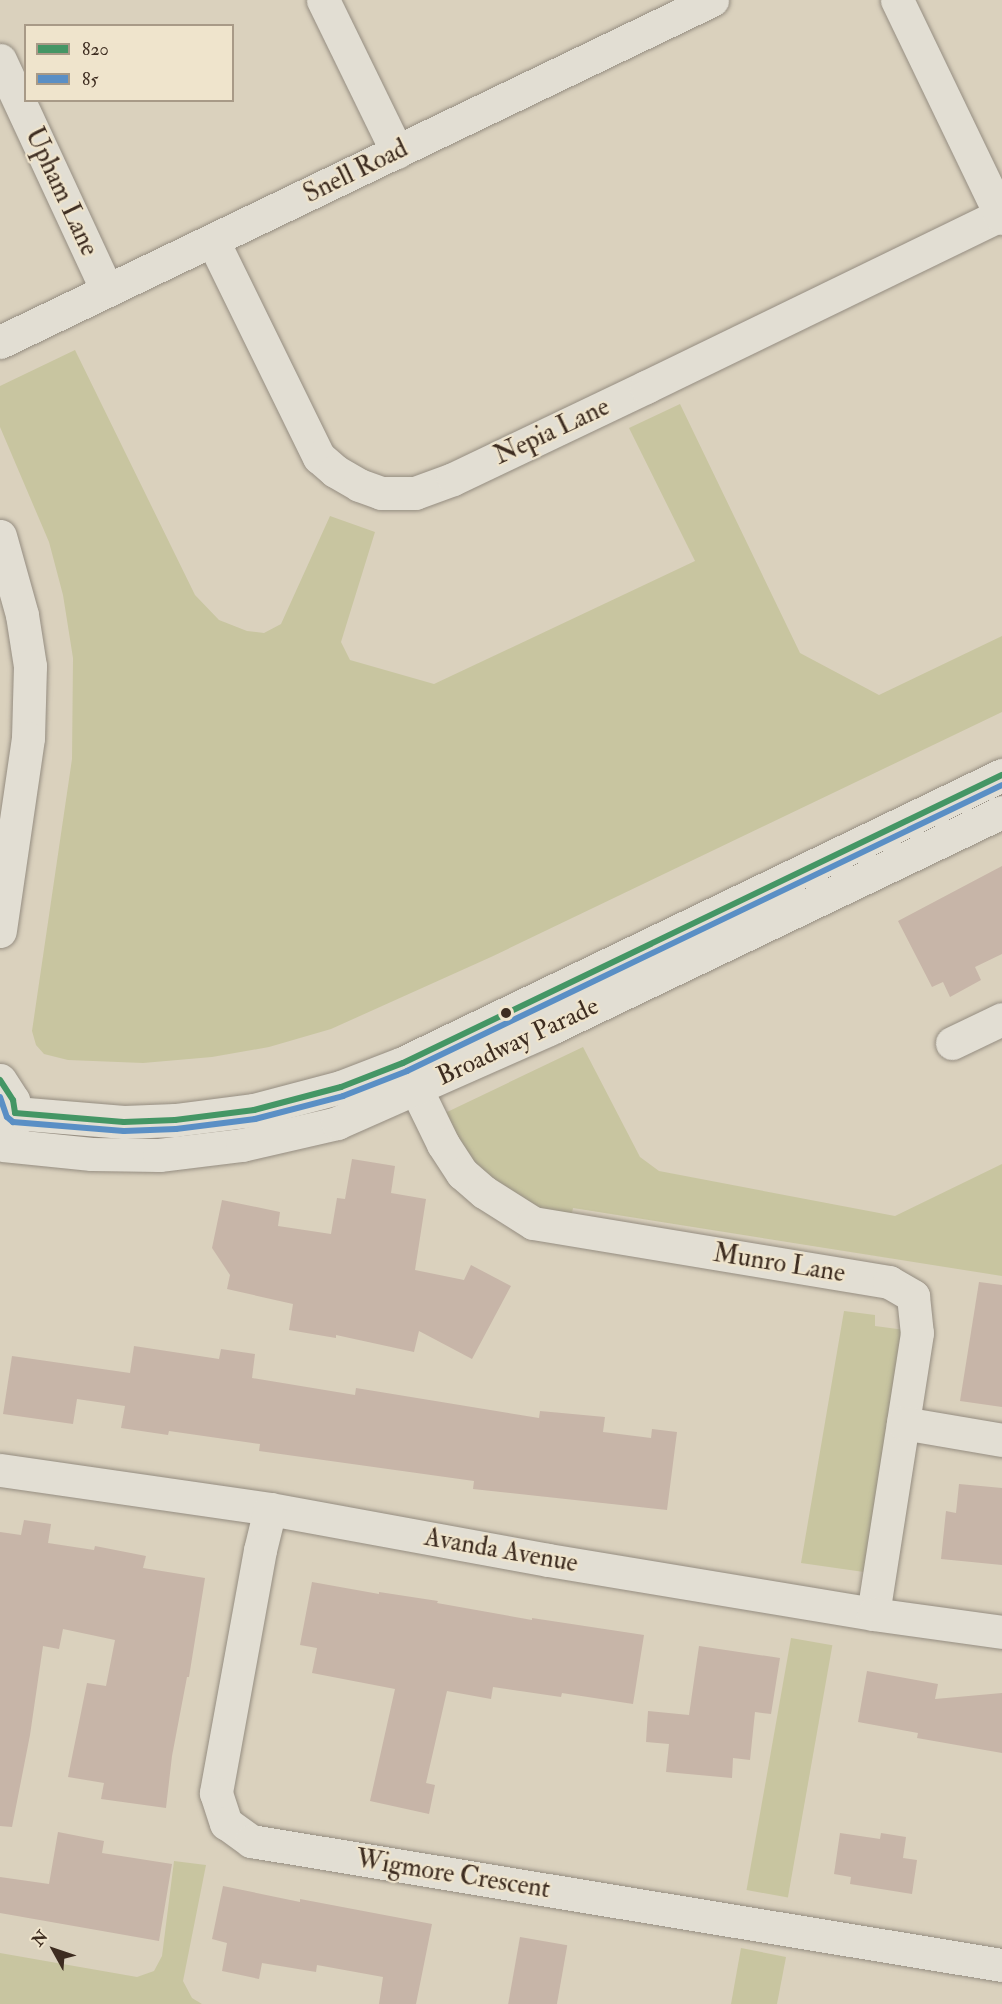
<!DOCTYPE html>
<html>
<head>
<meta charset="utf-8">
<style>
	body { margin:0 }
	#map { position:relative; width:1002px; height:2004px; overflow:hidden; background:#dad1bd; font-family:"IM FELL Double Pica",serif }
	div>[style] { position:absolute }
	.green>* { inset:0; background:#c8c5a0; transform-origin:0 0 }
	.building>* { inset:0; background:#c7b5a8; transform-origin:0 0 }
	.roads { filter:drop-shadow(0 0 2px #958d81) drop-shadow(0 0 2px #958d81) }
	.minor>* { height:33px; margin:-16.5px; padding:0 16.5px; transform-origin:16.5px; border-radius:16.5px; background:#e2ded3 }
	.tertiary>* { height:33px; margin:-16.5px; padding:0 16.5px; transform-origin:16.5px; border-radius:16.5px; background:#e2ded3 }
	.bus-1>* { height:6px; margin:-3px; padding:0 3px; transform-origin:3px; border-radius:3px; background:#449665 }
	.bus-2>* { height:6px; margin:-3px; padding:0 3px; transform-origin:3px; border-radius:3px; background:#5a8fc5 }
	.dots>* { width:16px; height:16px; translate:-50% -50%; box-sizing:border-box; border:3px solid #efe4cc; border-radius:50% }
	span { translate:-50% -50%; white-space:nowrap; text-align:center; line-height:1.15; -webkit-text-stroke:4.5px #efe4cc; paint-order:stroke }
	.street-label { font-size:26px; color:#3d2c20 }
	.legend { position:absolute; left:24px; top:24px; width:210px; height:78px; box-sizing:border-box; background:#efe4cc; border:2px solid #a89a87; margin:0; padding:8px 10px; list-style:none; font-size:18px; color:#3d2c20 }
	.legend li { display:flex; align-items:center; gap:12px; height:30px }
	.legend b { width:30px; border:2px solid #a89a87 }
	.north { position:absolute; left:24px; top:1920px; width:60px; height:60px; -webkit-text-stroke:4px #efe4cc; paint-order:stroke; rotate:310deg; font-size:16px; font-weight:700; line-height:24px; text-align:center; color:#3d2c20 }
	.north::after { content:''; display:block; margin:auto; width:21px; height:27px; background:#3d2c20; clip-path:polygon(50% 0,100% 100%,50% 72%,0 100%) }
</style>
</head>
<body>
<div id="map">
	<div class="green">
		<div style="clip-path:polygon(75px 350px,195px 595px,219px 620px,247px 631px,264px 633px,281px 624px,330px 516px,375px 532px,341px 642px,350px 660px,434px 684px,695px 561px,629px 428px,680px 404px,800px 653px,879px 695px,1002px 636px,1002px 712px,491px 957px,331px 1029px,269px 1047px,212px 1057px,143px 1063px,68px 1060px,44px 1054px,36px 1045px,32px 1031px,72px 759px,73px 658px,63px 595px,49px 542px,0 427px,0 386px)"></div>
		<div style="clip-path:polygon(583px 1047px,640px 1157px,659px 1171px,895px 1216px,1002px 1164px,1002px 1276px,573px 1208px,571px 1218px,535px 1212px,466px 1160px,445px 1113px)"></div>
		<div style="clip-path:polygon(844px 1311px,875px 1315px,875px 1326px,905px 1330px,864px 1572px,801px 1563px)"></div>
		<div style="left:791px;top:1638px;width:42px;height:256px;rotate:10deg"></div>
		<div style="clip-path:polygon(174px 1861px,206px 1865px,183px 1981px,192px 1998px,202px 2004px,0 2004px,0 1953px,137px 1977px,154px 1971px,162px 1956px)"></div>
		<div style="clip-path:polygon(741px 1948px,786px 1957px,777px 2004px,731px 2004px)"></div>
	</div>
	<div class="building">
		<div style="clip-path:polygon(1002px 866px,1002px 954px,975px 967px,981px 980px,950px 997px,943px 982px,932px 987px,898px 921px)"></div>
		<div style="clip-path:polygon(352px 1159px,395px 1166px,391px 1193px,426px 1199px,415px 1270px,464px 1280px,471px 1265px,511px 1286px,472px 1359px,419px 1331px,414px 1352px,336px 1335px,336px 1338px,289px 1330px,293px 1304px,227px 1289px,230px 1275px,212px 1248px,222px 1200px,280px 1212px,278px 1226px,331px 1234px,337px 1198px,345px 1199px)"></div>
		<div style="clip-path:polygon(979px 1282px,1002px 1285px,1002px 1407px,960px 1401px)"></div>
		<div style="clip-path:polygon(134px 1346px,219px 1359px,221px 1349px,255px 1354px,252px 1378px,355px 1395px,356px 1388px,539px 1418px,540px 1411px,605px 1417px,603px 1432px,651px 1438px,652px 1429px,677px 1432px,667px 1510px,473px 1489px,474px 1481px,259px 1451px,260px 1444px,169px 1431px,168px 1435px,121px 1428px,125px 1406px,77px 1399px,73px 1424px,3px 1414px,12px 1356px,130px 1373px)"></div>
		<div style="clip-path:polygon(959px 1484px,1002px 1488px,1002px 1565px,941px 1559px,946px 1511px,956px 1513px)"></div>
		<div style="clip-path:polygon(24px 1520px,51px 1524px,48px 1543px,94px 1550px,95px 1546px,146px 1556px,143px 1568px,205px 1578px,189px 1677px,187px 1677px,172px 1756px,166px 1808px,101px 1799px,104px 1783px,68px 1777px,87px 1683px,106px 1686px,115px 1640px,63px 1629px,59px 1649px,43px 1646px,30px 1735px,12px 1827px,0 1826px,0 1532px,21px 1535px)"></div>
		<div style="clip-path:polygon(312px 1582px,379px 1594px,379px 1592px,438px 1601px,437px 1603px,532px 1620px,532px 1618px,644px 1635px,633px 1704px,562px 1693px,561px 1697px,493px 1687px,491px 1699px,447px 1691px,426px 1783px,435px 1785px,429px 1814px,370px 1801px,395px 1689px,312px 1673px,317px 1648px,300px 1645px)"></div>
		<div style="clip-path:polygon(699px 1646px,780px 1658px,771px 1714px,755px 1712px,750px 1760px,733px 1758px,732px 1778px,666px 1772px,669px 1744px,646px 1742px,648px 1711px,689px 1715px)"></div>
		<div style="clip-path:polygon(867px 1671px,938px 1684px,935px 1699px,1002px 1693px,1002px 1753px,917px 1738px,918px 1733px,858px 1722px)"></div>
		<div style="clip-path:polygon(58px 1832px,104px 1841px,102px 1853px,172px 1864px,159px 1941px,0 1913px,0 1877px,49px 1884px)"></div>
		<div style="clip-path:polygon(840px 1833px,880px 1839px,881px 1833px,906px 1837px,903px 1858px,917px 1860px,912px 1894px,850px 1884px,851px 1877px,834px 1874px)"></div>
		<div style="clip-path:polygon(223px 1886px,300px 1902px,300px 1899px,432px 1924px,416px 2004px,379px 2004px,383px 1977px,317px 1965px,316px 1972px,262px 1963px,259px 1979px,222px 1971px,227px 1943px,212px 1939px)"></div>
		<div style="left:520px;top:1937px;width:48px;height:68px;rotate:10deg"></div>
	</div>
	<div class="roads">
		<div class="minor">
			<div style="left:323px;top:0;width:169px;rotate:64deg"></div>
			<div style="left:0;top:60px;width:254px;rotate:65.1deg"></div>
			<div style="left:213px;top:241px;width:241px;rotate:63.9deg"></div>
			<div style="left:319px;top:457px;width:21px;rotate:41deg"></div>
			<div style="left:335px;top:471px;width:28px;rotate:30deg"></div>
			<div style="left:359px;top:485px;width:23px;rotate:20deg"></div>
			<div style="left:381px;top:493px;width:34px"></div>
			<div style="left:415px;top:493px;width:40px;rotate:-20.2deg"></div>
			<div style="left:453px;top:479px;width:214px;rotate:-25.5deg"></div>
			<div style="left:646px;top:387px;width:394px;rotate:-25.9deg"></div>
			<div style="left:0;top:342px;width:790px;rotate:-25.66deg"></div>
			<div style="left:0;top:536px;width:82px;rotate:74.4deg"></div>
			<div style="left:22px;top:615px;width:52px;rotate:81.1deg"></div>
			<div style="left:30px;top:666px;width:72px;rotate:91.6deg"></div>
			<div style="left:28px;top:738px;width:195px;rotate:98.3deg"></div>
			<div style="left:952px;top:1043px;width:55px;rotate:-25.6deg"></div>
			<div style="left:404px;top:1064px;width:89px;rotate:64deg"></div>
			<div style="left:443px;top:1144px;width:35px;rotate:57deg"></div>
			<div style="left:462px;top:1173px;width:29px;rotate:41deg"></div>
			<div style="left:484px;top:1192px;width:58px;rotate:32.3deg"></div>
			<div style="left:533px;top:1223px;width:361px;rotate:9.4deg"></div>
			<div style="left:889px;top:1282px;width:28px;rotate:30deg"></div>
			<div style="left:913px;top:1296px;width:37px;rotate:84deg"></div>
			<div style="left:917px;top:1333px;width:284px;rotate:98.9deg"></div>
			<div style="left:903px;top:1423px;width:100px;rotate:9.7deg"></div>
			<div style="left:0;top:1470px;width:273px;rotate:8.2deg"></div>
			<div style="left:270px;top:1509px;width:283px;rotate:10.4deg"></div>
			<div style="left:548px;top:1560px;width:329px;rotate:9.4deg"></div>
			<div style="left:873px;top:1614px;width:130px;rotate:7.9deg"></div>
			<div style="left:270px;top:1509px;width:42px;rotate:103.7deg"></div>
			<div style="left:260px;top:1550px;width:247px;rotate:100.3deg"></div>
			<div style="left:216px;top:1793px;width:32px;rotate:72deg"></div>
			<div style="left:226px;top:1823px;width:31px;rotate:36deg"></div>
			<div style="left:251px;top:1841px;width:761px;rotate:9.38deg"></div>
		</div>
		<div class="tertiary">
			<div style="left:897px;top:0;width:242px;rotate:64.3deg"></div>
			<div style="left:0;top:1080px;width:24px;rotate:57deg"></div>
			<div style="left:13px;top:1100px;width:13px;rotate:81deg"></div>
			<div style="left:15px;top:1113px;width:20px;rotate:101deg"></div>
			<div style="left:15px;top:1113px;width:109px;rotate:4.7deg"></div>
			<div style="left:124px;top:1122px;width:51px;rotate:-2.2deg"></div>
			<div style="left:175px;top:1120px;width:80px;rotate:-7.2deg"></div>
			<div style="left:254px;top:1110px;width:90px;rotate:-14.8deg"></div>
			<div style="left:341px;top:1087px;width:66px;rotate:-21.2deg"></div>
			<div style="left:403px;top:1063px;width:665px;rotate:-25.68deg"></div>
			<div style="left:3px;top:1145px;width:89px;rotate:5.8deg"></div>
			<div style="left:92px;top:1154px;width:67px;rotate:0.9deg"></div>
			<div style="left:159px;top:1155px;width:84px;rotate:-6.9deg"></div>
			<div style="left:242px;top:1145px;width:98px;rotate:-13deg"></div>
			<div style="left:337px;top:1123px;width:232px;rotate:-23.9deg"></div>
			<div style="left:549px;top:1029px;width:502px;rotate:-25.6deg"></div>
		</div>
	</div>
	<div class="bus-1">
		<div style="left:0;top:1080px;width:24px;rotate:57deg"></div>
		<div style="left:13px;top:1100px;width:13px;rotate:81deg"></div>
		<div style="left:15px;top:1113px;width:109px;rotate:4.7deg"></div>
		<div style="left:124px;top:1122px;width:51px;rotate:-2.2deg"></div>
		<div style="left:175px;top:1120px;width:80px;rotate:-7.2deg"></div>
		<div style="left:254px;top:1110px;width:90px;rotate:-14.8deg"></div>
		<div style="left:341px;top:1087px;width:66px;rotate:-21.2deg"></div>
		<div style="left:403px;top:1063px;width:665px;rotate:-25.68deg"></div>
	</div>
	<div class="bus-2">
		<div style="left:0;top:1097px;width:21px;rotate:71deg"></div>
		<div style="left:7px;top:1117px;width:8px;rotate:40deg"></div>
		<div style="left:13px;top:1122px;width:111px;rotate:4.6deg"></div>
		<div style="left:124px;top:1131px;width:52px;rotate:-2.2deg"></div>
		<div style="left:176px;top:1129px;width:80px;rotate:-7.2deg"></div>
		<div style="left:255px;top:1119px;width:91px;rotate:-14.6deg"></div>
		<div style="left:343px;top:1096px;width:69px;rotate:-21.3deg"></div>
		<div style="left:407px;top:1071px;width:660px;rotate:-25.67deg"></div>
	</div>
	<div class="dots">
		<div style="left:506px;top:1013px;background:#3d2c20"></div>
	</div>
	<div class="street-label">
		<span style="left:356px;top:172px;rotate:-26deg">Snell Road</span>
		<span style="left:61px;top:192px;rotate:65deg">Upham Lane</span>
		<span style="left:552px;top:432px;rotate:-25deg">Nepia Lane</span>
		<span style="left:518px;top:1042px;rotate:-25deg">Broadway Parade</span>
		<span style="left:779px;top:1264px;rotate:9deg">Munro Lane</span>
		<span style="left:501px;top:1551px;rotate:10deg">Avanda Avenue</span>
		<span style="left:453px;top:1875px;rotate:9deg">Wigmore Crescent</span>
	</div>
	<ul class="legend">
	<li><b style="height:8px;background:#449665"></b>820</li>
	<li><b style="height:8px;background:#5a8fc5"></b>85</li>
	</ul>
	<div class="north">N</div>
</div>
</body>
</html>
